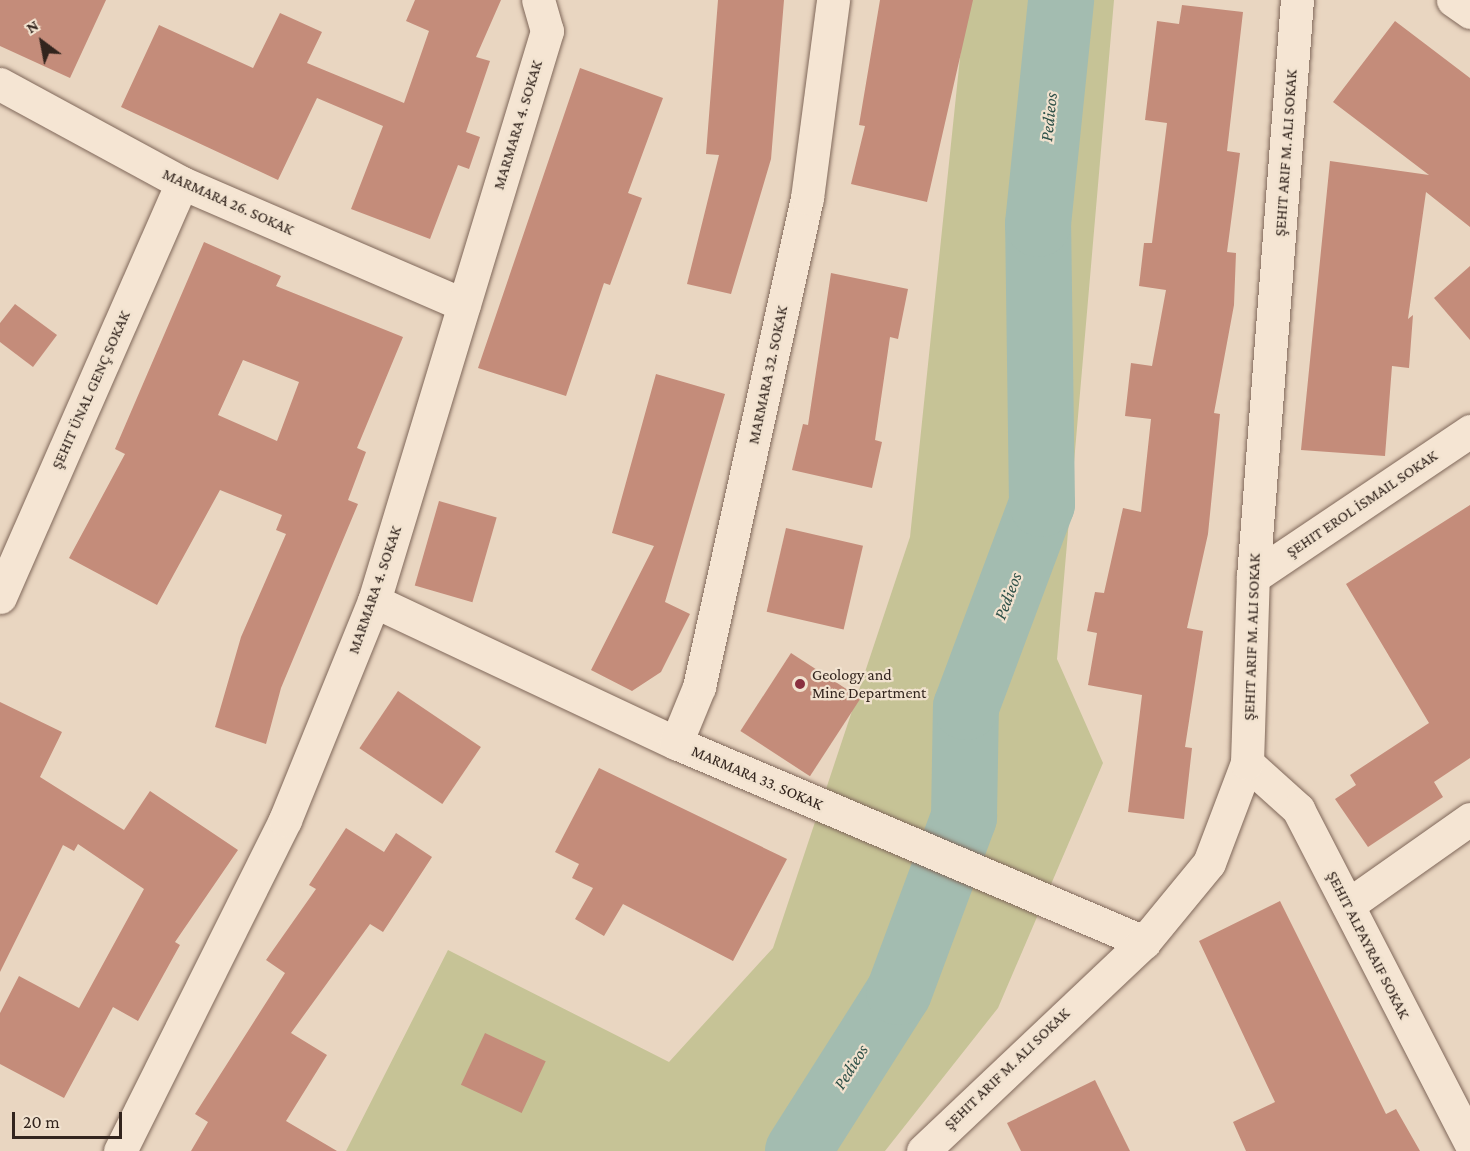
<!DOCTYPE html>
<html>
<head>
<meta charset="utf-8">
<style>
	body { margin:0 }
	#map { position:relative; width:1470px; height:1151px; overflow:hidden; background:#e9d6c1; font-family:"Crimson Pro",serif }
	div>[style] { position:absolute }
	.green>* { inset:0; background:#c6c396 }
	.river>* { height:66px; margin:-33px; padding:0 33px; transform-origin:33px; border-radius:33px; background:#a3bcb0 }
	.building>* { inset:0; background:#c48c7a; transform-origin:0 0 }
	.roads { filter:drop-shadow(0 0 2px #80685a) drop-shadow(0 0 2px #80685a) }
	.minor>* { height:33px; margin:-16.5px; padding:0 16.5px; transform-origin:16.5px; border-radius:16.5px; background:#f5e5d3 }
	.dots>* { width:16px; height:16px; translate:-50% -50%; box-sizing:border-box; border:3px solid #f1e2cf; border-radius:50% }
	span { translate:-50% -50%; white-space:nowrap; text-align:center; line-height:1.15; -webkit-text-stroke:4.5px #f1e2cf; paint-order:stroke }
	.street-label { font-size:16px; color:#32241d }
	.poi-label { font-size:16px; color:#32241d }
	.left { translate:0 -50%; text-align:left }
	.water-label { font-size:18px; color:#2e5048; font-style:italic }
	.north { position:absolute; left:12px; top:12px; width:60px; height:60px; -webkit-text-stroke:4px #f1e2cf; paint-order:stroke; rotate:328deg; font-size:16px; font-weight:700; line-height:24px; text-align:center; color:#32241d }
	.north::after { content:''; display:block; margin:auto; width:21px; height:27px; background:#32241d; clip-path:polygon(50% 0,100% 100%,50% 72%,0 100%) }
	.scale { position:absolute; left:12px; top:1112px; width:110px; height:27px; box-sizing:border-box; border:3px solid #32241d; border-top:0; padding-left:8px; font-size:18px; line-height:21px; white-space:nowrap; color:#32241d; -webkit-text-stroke:4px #f1e2cf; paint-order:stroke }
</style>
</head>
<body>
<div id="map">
	<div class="green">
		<div style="clip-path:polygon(966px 0,1114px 0,1057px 659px,1103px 763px,998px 1008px,885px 1151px,346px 1151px,448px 950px,669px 1062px,773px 948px,910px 537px)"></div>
	</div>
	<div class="river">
		<div style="left:798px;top:1151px;width:188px;rotate:-57.6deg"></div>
		<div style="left:899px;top:992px;width:187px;rotate:-69.6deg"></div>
		<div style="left:964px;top:817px;width:110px;rotate:-89deg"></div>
		<div style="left:966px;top:707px;width:217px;rotate:-69.5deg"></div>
		<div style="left:1042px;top:504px;width:280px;rotate:-90.8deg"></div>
		<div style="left:1038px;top:224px;width:225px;rotate:-84.1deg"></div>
	</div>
	<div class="building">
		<div style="clip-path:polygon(0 0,106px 0,70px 78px,0 46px)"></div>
		<div style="clip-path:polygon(415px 0,501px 0,476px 57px,490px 61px,466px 132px,480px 137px,469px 169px,458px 165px,430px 239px,351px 209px,383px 126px,317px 98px,278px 180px,121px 107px,159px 25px,253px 68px,280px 13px,322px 32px,307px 63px,404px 103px,429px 31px,406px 21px)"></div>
		<div style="clip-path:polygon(718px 0,784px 0,771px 159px,731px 294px,687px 284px,719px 155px,706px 154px)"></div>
		<div style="clip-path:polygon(880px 0,973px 0,927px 202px,851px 184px,865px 126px,859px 125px)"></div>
		<div style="clip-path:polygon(1182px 5px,1243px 12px,1227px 151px,1240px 153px,1227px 252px,1236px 253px,1234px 305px,1214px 413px,1220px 414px,1208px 534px,1187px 628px,1203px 631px,1185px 747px,1192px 748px,1184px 819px,1128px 812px,1142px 695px,1088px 685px,1097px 633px,1087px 631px,1095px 592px,1104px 593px,1123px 508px,1141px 512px,1151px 419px,1125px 416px,1131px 363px,1152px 366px,1166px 290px,1139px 286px,1144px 243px,1152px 243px,1167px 123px,1145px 120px,1157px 21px,1179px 24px)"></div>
		<div style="clip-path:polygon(1395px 21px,1470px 78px,1470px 227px,1426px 192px,1408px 319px,1413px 315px,1409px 368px,1392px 366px,1385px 456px,1301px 450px,1330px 161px,1429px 175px,1333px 102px)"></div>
		<div style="clip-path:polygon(580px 68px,663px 98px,628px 193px,642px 198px,610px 285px,604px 283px,566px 396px,478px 368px)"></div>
		<div style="clip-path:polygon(evenodd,204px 242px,281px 276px,276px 286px,403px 337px,357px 448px,366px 452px,348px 500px,358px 504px,281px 688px,266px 744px,215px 727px,241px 637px,286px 534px,276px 530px,282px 515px,220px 490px,157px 605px,69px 558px,125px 454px,115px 449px,204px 242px,243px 360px,299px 382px,277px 441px,218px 415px,243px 360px)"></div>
		<div style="clip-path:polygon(1470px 266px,1470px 340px,1434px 298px)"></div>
		<div style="clip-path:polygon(831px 273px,908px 289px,898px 339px,890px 337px,875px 440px,882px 442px,872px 488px,792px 470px,803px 424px,808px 425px)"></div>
		<div style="clip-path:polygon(15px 304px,57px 335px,33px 367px,0 342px,0 323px)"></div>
		<div style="clip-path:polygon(656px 374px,725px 394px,665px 602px,690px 614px,661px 672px,632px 691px,591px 670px,654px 546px,612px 533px)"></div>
		<div style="left:439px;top:501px;width:60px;height:88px;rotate:16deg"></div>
		<div style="clip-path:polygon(1470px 505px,1470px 758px,1434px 782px,1443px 797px,1368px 847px,1335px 799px,1356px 785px,1350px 775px,1429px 723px,1346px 584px)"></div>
		<div style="left:786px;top:528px;width:79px;height:86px;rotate:13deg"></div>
		<div style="left:791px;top:653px;width:83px;height:93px;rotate:33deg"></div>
		<div style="left:398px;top:691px;width:100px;height:69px;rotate:34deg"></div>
		<div style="clip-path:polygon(0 702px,62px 732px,40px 777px,124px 830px,150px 791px,238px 850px,175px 942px,180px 945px,138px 1021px,113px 1007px,64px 1098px,0 1064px,0 1013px,19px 976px,79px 1008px,144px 889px,78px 844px,74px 851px,63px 845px,0 972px)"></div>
		<div style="clip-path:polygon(599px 768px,787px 859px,733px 961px,623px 904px,604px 936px,575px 919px,593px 888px,572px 878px,579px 864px,555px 852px)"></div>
		<div style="clip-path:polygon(346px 828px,384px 852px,396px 833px,432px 857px,383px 932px,370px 924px,291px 1033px,327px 1055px,286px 1121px,337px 1151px,191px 1151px,208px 1122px,195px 1114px,285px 973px,266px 960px,316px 889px,309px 885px)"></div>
		<div style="clip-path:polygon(1280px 901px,1386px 1114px,1396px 1109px,1420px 1151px,1246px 1151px,1233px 1122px,1275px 1102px,1199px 941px)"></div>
		<div style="left:485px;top:1033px;width:67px;height:57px;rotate:25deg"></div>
		<div style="clip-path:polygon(1095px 1080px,1130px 1151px,1021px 1151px,1007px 1123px)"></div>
	</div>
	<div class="roads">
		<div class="minor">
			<div style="left:1453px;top:0;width:21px;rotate:35deg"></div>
			<div style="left:0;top:84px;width:207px;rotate:28.5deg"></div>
			<div style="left:182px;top:183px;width:307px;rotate:23.4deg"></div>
			<div style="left:1253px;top:577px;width:262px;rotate:-33.9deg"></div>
			<div style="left:0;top:597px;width:452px;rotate:-66.3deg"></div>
			<div style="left:374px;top:601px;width:334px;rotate:25.2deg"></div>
			<div style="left:676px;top:743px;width:509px;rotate:23.04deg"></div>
			<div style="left:676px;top:743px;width:61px;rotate:-67.7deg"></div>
			<div style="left:699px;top:687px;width:501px;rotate:-77.55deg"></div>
			<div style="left:807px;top:198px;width:200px;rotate:-82.5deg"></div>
			<div style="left:1247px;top:763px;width:69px;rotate:42deg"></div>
			<div style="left:1298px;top:809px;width:375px;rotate:62.7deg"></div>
			<div style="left:1348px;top:905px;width:149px;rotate:-35.2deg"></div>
			<div style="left:120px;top:1151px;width:370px;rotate:-63.5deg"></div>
			<div style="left:285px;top:820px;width:236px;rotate:-67.9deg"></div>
			<div style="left:374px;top:601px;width:596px;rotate:-73.12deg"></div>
			<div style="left:547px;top:31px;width:32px;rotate:-106deg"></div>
			<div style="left:923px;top:1151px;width:304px;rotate:-43.4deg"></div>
			<div style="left:1144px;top:942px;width:102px;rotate:-50.6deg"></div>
			<div style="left:1209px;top:863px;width:107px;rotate:-69.2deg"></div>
			<div style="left:1247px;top:763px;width:186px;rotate:-88.2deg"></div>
			<div style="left:1253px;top:577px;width:579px;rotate:-85.64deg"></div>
		</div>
	</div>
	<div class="dots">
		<div style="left:800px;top:684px;background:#8a3040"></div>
	</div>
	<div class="street-label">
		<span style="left:518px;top:125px;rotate:-73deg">MARMARA 4. SOKAK</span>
		<span style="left:1286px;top:153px;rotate:-86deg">ŞEHIT ARIF M. ALI SOKAK</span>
		<span style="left:228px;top:202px;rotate:24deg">MARMARA 26. SOKAK</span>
		<span style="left:768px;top:375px;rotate:-78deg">MARMARA 32. SOKAK</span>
		<span style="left:91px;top:390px;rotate:-66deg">ŞEHIT ÜNAL GENÇ SOKAK</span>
		<span style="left:1362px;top:504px;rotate:-34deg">ŞEHIT EROL İSMAIL SOKAK</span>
		<span style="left:375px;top:590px;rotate:-71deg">MARMARA 4. SOKAK</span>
		<span style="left:1252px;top:637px;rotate:-88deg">ŞEHIT ARIF M. ALI SOKAK</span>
		<span style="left:757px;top:778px;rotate:23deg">MARMARA 33. SOKAK</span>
		<span style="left:1368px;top:945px;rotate:63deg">ŞEHIT ALPAYRAIF SOKAK</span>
		<span style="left:1007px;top:1069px;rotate:-44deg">ŞEHIT ARIF M. ALI SOKAK</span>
	</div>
	<div class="poi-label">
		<span class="left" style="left:812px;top:684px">Geology and<br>Mine Department</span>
	</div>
	<div class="water-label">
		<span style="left:1049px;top:117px;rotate:-84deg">Pedieos</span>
		<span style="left:1008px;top:596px;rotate:-69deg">Pedieos</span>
		<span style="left:851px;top:1067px;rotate:-58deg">Pedieos</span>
	</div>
	<div class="north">N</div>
	<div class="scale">20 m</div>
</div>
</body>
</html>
